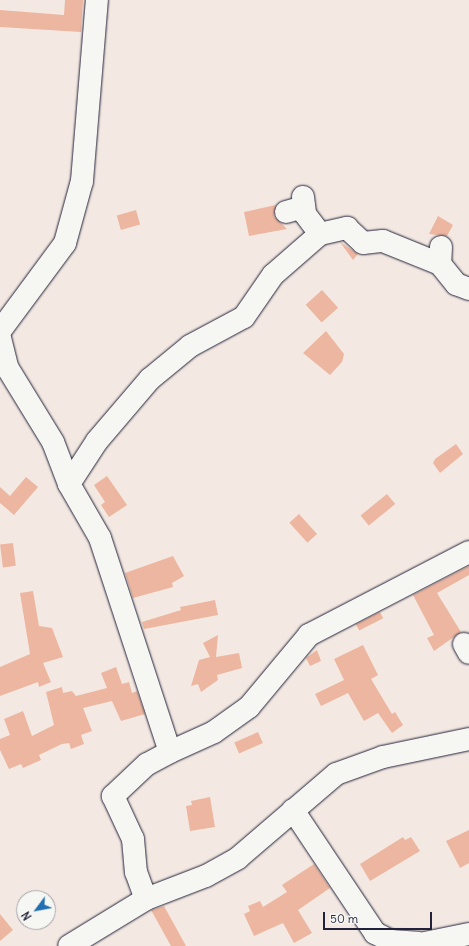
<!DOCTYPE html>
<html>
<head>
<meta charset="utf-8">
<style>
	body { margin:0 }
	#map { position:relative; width:469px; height:946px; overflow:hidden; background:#f4e9e2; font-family:Delius,sans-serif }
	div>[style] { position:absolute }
	.building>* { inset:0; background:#ecb6a0; transform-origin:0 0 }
	.roads { filter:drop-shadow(0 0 1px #22223b) drop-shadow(0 0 1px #22223b) }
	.minor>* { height:22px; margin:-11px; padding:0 11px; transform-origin:11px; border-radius:11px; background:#f6f6f2 }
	span { translate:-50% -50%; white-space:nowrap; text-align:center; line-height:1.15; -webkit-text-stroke:3px #f6f6f2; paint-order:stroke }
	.north { position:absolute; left:16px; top:890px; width:40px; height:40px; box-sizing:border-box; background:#f6f6f2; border:1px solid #a1a1a9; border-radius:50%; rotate:238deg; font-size:11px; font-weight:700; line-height:16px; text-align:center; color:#22223b }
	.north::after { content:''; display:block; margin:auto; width:14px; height:18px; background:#1f6fb2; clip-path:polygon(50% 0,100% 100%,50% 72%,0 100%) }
	.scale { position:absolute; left:323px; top:912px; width:109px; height:18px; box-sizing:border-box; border:2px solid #22223b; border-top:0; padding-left:5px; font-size:12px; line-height:14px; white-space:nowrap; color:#22223b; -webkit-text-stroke:3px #f6f6f2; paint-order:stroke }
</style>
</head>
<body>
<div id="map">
	<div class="building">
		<div style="clip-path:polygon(65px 0,83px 0,81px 32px,0 27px,0 10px,64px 15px)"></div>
		<div style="clip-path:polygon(276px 205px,274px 216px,287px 229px,249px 236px,244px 212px)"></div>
		<div style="left:136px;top:210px;width:15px;height:20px;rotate:74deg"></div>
		<div style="clip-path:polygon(438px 216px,453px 225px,447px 236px,429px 234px)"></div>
		<div style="clip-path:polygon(340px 242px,358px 254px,353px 260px)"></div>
		<div style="left:322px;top:290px;width:24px;height:22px;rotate:48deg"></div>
		<div style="clip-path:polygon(326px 331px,344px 354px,342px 362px,330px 375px,303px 353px)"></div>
		<div style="clip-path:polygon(456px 444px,463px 454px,440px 473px,433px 463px,435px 459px)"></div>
		<div style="clip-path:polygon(107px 476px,127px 505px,109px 517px,101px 505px,105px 502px,94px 485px)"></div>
		<div style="clip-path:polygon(26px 477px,38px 487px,14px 515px,0 503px,0 487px,10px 496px)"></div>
		<div style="left:387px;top:494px;width:13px;height:34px;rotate:51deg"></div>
		<div style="left:299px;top:514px;width:27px;height:13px;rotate:48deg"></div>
		<div style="left:13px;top:543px;width:23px;height:13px;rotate:83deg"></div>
		<div style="clip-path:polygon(173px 556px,184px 576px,172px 583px,173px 587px,133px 598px,125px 573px)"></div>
		<div style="clip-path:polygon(469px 566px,469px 575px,437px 593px,461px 632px,434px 651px,427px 638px,434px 635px,413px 595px)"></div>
		<div style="clip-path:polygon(33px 591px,39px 626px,52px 628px,63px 657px,43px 663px,51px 682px,39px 687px,38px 682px,0 696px,0 667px,30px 654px,20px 593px)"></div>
		<div style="clip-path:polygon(215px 600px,218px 615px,144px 629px,142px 622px,181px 610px,180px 607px)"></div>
		<div style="left:380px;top:612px;width:7px;height:27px;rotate:63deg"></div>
		<div style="clip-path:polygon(218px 635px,216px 657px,239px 653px,242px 668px,217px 675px,218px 680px,201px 692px,198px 684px,191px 686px,199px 660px,210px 657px,203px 643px)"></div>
		<div style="clip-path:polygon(363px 645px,378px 675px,371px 679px,392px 714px,395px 712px,403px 725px,392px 733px,378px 713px,364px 721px,348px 693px,321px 706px,315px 694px,344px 680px,334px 659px)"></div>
		<div style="clip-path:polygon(317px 650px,321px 661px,310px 666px,306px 658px)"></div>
		<div style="clip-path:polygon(116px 667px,122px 684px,129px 682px,132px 693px,137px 691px,145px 714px,121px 721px,112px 701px,83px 708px,92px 731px,81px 735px,84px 744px,71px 749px,69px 743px,62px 744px,39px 755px,41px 760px,23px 768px,21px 764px,9px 769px,0 750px,0 739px,10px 735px,4px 719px,23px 711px,32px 736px,54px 725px,46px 692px,62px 687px,63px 693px,72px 691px,76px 696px,107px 688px,101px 673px)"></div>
		<div style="left:258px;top:732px;width:12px;height:26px;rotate:66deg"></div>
		<div style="clip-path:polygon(210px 797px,215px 827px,190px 831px,186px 806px,192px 805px,191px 801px)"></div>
		<div style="clip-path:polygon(469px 830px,469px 863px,460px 868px,446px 841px)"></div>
		<div style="clip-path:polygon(403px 837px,405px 840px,411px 837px,420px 851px,370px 881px,360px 864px)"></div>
		<div style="clip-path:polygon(314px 864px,330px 888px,298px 910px,312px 933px,294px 943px,283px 923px,254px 936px,244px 914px,250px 911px,248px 906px,260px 901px,263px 907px,287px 892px,282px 885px)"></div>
		<div style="clip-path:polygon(164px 906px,186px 946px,171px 946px,151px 910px)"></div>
		<div style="clip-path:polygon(0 914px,13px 930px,0 941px)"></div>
	</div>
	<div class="roads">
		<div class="minor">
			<div style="left:303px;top:197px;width:17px;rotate:83deg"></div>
			<div style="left:305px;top:214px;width:25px;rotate:53deg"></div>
			<div style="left:286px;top:212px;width:19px;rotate:-16deg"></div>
			<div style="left:441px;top:247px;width:17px;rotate:93deg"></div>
			<div style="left:440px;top:264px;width:26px;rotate:51deg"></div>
			<div style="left:456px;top:284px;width:14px;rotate:21deg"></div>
			<div style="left:0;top:331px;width:109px;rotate:-53.5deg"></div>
			<div style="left:65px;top:243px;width:64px;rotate:-74.7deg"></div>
			<div style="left:82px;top:181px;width:182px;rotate:-85.3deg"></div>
			<div style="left:0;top:338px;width:30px;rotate:76deg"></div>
			<div style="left:7px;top:367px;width:88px;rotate:58.5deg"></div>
			<div style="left:53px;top:442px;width:45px;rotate:69.1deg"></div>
			<div style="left:69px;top:484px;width:62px;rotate:60.1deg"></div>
			<div style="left:100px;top:538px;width:225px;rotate:71.9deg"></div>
			<div style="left:170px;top:752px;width:26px;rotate:152deg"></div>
			<div style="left:147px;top:764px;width:47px;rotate:136.7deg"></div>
			<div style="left:113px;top:796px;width:47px;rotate:65.1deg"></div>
			<div style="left:133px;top:839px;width:33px;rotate:85deg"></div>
			<div style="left:136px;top:872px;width:29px;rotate:70deg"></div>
			<div style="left:146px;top:899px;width:90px;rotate:148.6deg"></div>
			<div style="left:69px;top:484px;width:51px;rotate:-56.9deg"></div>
			<div style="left:97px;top:441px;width:82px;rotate:-49.5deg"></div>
			<div style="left:150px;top:379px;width:52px;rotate:-39.5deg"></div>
			<div style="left:190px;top:346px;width:61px;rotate:-28.2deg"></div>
			<div style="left:244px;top:317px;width:51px;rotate:-55.4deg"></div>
			<div style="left:273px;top:275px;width:62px;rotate:-41.1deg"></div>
			<div style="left:320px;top:234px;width:28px;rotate:-13deg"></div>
			<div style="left:347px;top:228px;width:22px;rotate:43deg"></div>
			<div style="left:363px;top:243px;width:20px;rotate:-6deg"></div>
			<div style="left:383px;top:241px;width:61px;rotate:22deg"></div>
			<div style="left:464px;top:644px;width:10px;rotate:61deg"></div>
			<div style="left:170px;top:752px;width:48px;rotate:-24.4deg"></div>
			<div style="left:214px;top:732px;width:43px;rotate:-35.5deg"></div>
			<div style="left:249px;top:707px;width:94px;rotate:-50.2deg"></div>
			<div style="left:309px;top:635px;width:180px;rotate:-27.4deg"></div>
			<div style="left:293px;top:810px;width:148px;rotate:56.3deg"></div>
			<div style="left:375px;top:933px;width:18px;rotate:27deg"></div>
			<div style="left:391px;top:941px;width:26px;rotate:4deg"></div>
			<div style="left:146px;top:899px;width:64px;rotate:-21deg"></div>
			<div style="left:206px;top:876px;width:37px;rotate:-29deg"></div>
			<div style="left:238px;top:858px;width:129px;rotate:-40.6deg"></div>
			<div style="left:336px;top:774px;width:50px;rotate:-19.9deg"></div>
			<div style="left:383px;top:757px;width:88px;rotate:-11.8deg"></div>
			<div style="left:410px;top:946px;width:60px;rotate:-11.5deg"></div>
		</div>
	</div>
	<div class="north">N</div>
	<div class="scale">50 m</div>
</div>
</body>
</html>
